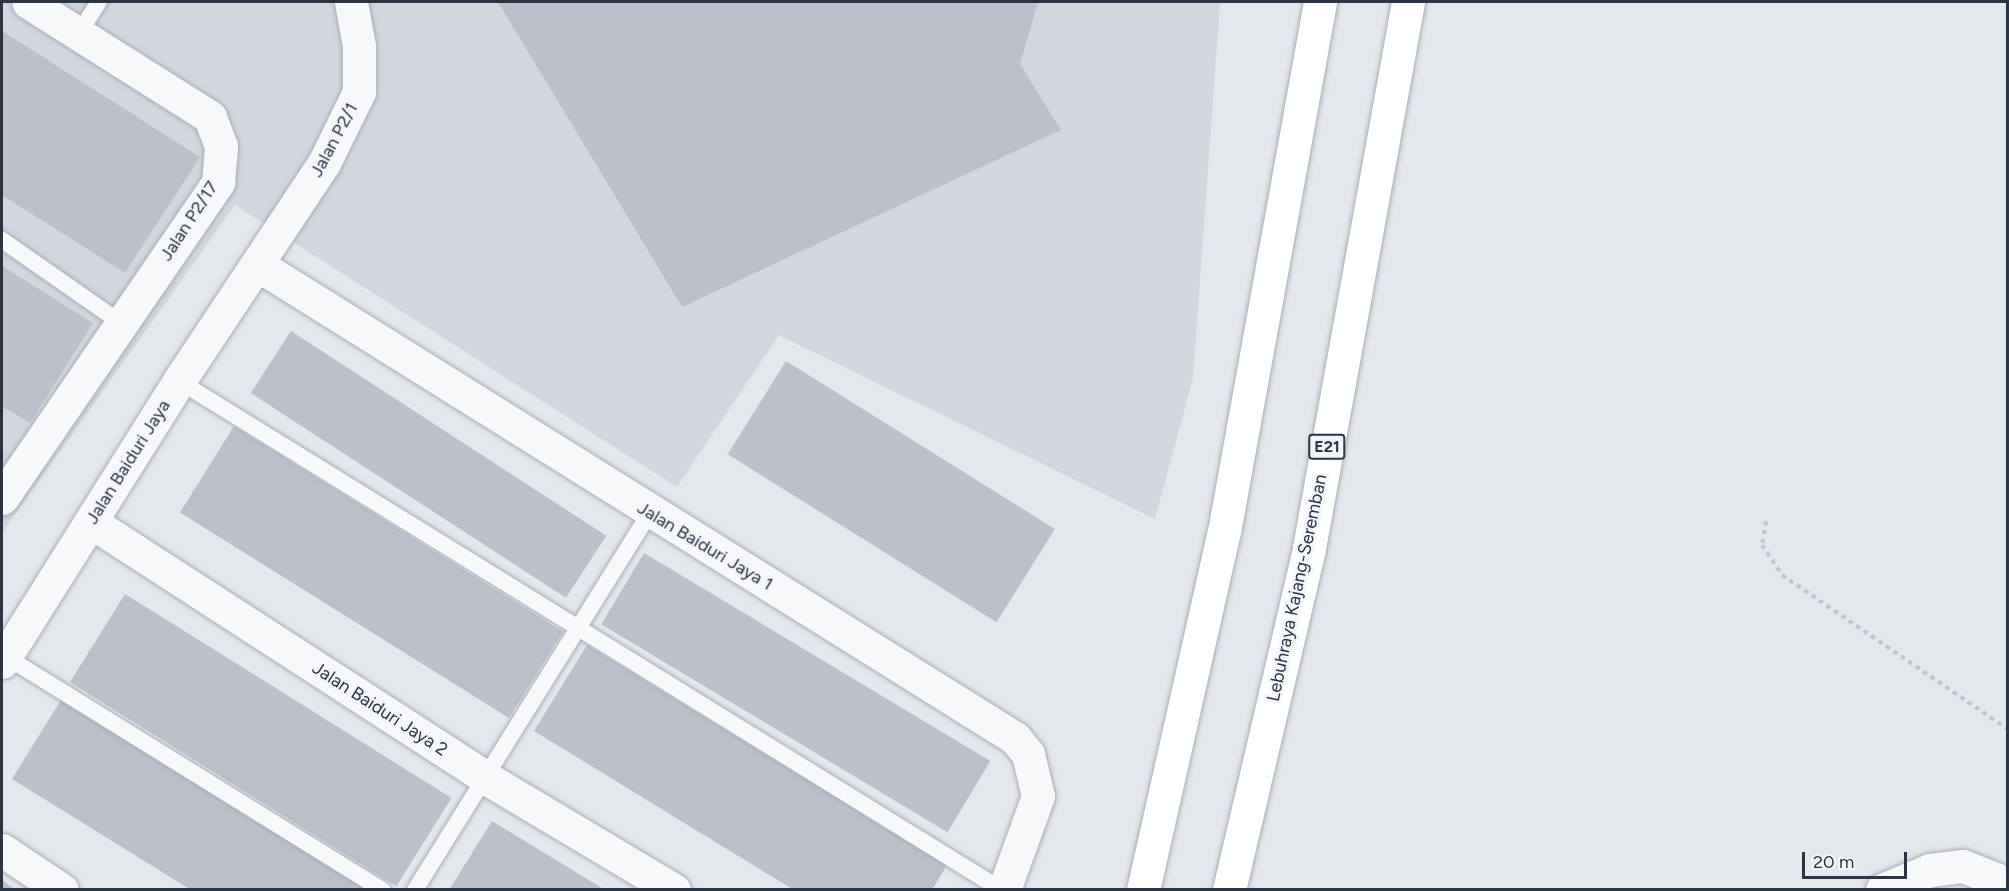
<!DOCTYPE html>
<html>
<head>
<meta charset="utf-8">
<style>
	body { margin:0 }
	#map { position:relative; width:2009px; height:891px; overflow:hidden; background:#e4e7ec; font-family:Figtree,sans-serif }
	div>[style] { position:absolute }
	.built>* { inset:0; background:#d2d6de }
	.building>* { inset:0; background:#bbc0ca; transform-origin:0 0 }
	.path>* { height:4px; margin-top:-2px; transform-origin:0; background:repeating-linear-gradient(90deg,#c2c5cb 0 4.5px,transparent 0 9px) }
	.roads { filter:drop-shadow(0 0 2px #a9aeb7) drop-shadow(0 0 2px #a9aeb7) }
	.lane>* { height:16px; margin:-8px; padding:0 8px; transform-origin:8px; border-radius:8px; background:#f7f8fa }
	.street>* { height:33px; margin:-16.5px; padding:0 16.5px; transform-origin:16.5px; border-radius:16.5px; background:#f7f8fa }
	.highway>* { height:33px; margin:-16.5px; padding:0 16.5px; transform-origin:16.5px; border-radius:16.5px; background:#fff }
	span { translate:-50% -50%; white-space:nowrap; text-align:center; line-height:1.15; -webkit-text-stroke:6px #f4f6f9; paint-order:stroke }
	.shield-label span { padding:2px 4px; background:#f4f6f9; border:2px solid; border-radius:4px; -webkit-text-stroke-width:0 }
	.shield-label { font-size:16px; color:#2b3445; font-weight:700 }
	.street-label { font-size:18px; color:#2b3445 }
	.frame { position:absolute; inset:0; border:3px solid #2b3445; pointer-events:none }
	.scale { position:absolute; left:1802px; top:852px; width:105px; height:27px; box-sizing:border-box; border:3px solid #2b3445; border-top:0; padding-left:8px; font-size:18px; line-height:21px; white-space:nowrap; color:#2b3445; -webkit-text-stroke:4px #f4f6f9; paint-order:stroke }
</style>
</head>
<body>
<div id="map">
	<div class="built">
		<div style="clip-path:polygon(2px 2px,1220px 2px,1193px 378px,1155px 519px,779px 335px,677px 487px,235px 205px,2px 533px)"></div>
	</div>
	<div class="building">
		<div style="clip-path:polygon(498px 2px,1038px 2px,1020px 64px,1061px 130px,682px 307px)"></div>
		<div style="clip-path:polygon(2px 31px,200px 157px,125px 273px,2px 195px)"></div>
		<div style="clip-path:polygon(2px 266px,93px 323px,30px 423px,2px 406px)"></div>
		<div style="left:291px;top:331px;width:376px;height:74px;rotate:33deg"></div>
		<div style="left:786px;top:361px;width:317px;height:110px;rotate:32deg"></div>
		<div style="left:234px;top:426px;width:388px;height:102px;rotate:32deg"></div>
		<div style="left:644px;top:553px;width:404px;height:83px;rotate:31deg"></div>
		<div style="left:125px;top:594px;width:385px;height:104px;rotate:32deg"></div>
		<div style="clip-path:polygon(587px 645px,947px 865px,932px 890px,794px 890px,534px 731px)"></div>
		<div style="clip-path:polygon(61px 700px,367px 890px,191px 890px,12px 779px)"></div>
		<div style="clip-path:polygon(492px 821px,584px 877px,605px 890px,449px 890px)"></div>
		<div style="clip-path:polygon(2px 880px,16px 890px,2px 890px)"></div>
	</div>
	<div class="path">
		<div style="left:1766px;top:521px;width:24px;rotate:99deg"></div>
		<div style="left:1762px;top:545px;width:36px;rotate:56deg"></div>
		<div style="left:1782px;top:575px;width:273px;rotate:34.3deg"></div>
	</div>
	<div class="roads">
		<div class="lane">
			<div style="left:78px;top:35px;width:39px;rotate:-58deg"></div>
			<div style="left:2px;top:240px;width:145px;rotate:34.9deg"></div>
			<div style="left:179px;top:381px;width:968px;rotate:31.74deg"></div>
			<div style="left:5px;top:656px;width:445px;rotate:31.8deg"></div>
			<div style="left:415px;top:890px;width:444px;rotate:-58.1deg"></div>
		</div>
		<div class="street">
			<div style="left:258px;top:265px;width:893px;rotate:32deg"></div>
			<div style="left:1015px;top:738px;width:21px;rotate:51deg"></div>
			<div style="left:1028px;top:754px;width:43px;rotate:76.6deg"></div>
			<div style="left:1038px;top:796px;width:100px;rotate:109.9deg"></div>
			<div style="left:2px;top:498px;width:383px;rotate:-55.6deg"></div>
			<div style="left:218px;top:182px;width:36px;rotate:-85deg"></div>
			<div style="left:221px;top:146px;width:31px;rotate:-111deg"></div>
			<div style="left:210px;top:117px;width:215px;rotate:-147.7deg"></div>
			<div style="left:91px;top:522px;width:471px;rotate:32.9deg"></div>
			<div style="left:486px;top:778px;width:219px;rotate:30.8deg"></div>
			<div style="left:2px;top:662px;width:332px;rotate:-57.8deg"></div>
			<div style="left:179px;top:381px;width:262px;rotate:-56.4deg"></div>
			<div style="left:324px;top:163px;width:79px;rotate:-63.8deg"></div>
			<div style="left:359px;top:92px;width:46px;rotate:-90deg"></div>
			<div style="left:359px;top:46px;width:45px;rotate:-100.3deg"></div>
			<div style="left:2px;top:850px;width:72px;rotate:33.7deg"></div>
			<div style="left:1882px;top:890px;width:52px;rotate:-22.6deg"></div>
			<div style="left:1930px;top:870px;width:33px;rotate:-7deg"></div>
			<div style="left:1963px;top:866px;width:35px;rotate:22deg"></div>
			<div style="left:1996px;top:879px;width:12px;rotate:70deg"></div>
		</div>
		<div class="highway">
			<div style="left:1143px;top:890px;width:367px;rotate:-77.3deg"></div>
			<div style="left:1224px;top:532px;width:539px;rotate:-79.73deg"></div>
			<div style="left:1229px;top:890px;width:351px;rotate:-76.8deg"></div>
			<div style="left:1309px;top:548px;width:555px;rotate:-79.72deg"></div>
		</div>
	</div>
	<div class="shield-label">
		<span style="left:1327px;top:447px">E21</span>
	</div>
	<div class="street-label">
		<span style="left:334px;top:140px;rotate:-62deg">Jalan P2/1</span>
		<span style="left:189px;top:221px;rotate:-57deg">Jalan P2/17</span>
		<span style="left:128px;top:462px;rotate:-58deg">Jalan Baiduri Jaya</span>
		<span style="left:705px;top:546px;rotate:31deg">Jalan Baiduri Jaya 1</span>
		<span style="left:1297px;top:588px;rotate:-78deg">Lebuhraya Kajang-Seremban</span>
		<span style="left:380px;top:709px;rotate:33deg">Jalan Baiduri Jaya 2</span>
	</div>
	<div class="frame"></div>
	<div class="scale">20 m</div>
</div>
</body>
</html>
